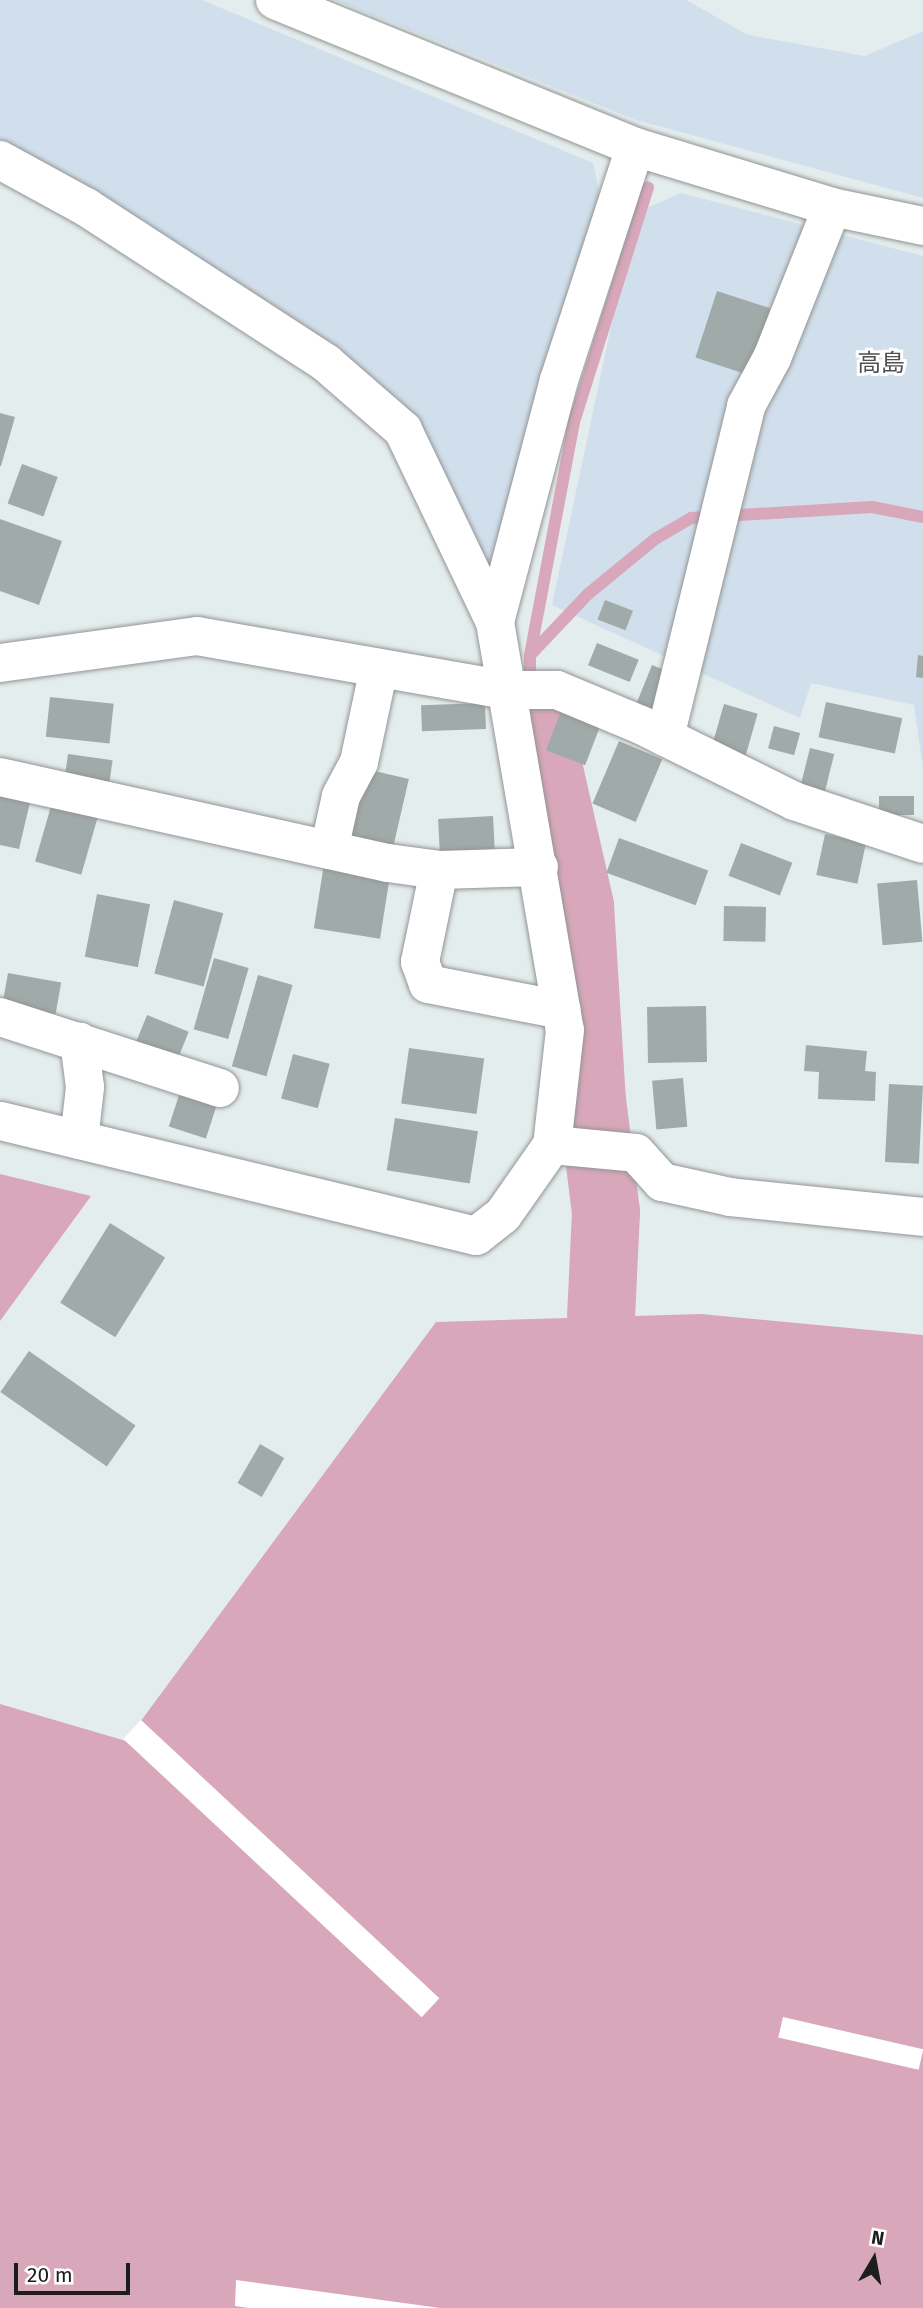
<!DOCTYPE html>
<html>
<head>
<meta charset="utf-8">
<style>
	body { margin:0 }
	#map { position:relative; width:923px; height:2308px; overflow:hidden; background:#e4eded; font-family:"Fira Sans","Noto Sans JP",sans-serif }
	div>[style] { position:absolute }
	.farmland>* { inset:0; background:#d0dfeb }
	.water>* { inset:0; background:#d8a7ba }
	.pier>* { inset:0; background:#fff; transform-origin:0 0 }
	.stream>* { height:12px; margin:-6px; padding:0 6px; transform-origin:6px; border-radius:6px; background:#d8a7ba }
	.river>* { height:68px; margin:-34px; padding:0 34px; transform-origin:34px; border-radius:34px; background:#d8a7ba }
	.building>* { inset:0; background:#a0aba9; transform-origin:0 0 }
	.roads { filter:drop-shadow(0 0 2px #949494) drop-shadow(0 0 2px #949494) }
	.minor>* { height:38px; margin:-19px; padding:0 19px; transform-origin:19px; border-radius:19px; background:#fff }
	span { translate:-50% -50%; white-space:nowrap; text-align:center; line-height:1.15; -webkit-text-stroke:6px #fff; paint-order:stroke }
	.quarter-label { font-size:24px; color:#505050 }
	.north { position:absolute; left:839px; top:2224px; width:70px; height:70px; -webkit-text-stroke:5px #fff; paint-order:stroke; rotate:10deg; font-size:19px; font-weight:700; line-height:28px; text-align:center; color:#1d1d1d }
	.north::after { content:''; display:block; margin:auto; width:24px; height:32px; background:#1d1d1d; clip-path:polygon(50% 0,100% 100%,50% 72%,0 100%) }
	.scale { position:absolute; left:14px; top:2263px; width:116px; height:32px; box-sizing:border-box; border:4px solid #1d1d1d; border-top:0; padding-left:9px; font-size:21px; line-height:24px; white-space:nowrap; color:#1d1d1d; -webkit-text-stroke:5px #fff; paint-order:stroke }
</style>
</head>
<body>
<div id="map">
	<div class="farmland">
		<div style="clip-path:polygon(0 0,202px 0,593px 163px,601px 199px,489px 566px,403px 403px,194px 263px,0 147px)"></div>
		<div style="clip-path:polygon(335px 0,686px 0,748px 35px,865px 56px,923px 31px,923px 198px,636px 120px)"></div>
		<div style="clip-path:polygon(681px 193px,923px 256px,923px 769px,914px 705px,811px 683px,800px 718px,552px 605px,635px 213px)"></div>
	</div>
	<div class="water">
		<div style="clip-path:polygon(0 1174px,91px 1196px,0 1321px)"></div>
		<div style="clip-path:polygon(701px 1314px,923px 1335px,923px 2308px,0 2308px,0 1704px,126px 1741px,436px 1322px)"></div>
	</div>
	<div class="pier">
		<div style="left:141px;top:1720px;width:408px;height:26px;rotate:43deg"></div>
		<div style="left:783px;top:2017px;width:144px;height:21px;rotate:13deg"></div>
		<div style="clip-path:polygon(236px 2280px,440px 2308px,249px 2308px,235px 2306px)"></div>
	</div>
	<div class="stream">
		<div style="left:531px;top:654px;width:83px;rotate:-46.5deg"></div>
		<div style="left:588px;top:594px;width:87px;rotate:-39.4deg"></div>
		<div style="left:655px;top:539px;width:42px;rotate:-30.3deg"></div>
		<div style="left:691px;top:518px;width:181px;rotate:-3.5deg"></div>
		<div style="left:872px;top:507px;width:52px;rotate:11.1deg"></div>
		<div style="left:530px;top:713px;width:58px;rotate:-90deg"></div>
		<div style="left:530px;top:655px;width:237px;rotate:-79.3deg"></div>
		<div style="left:574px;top:422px;width:246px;rotate:-72.5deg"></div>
	</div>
	<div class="river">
		<div style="left:530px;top:713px;width:55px;rotate:70.9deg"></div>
		<div style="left:548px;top:765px;width:145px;rotate:77.2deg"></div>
		<div style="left:580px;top:906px;width:194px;rotate:86.5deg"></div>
		<div style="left:592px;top:1100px;width:113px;rotate:82.9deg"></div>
		<div style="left:606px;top:1212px;width:105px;rotate:92.7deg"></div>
	</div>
	<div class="building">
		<div style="left:717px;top:291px;width:56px;height:70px;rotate:18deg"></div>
		<div style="clip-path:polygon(0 413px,15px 417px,1px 466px,0 466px)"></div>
		<div style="left:22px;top:464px;width:38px;height:42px;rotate:20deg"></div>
		<div style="clip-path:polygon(0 519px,62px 541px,39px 605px,0 591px)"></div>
		<div style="left:605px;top:600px;width:30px;height:21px;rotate:21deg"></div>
		<div style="left:597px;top:643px;width:45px;height:24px;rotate:22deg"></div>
		<div style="clip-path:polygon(918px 655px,923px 656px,923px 678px,916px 677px)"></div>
		<div style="left:652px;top:665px;width:27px;height:48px;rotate:22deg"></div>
		<div style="left:50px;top:697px;width:64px;height:40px;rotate:6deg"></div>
		<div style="left:826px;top:702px;width:78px;height:36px;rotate:12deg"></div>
		<div style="left:485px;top:703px;width:26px;height:64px;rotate:88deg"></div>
		<div style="left:724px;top:704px;width:35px;height:43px;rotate:16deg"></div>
		<div style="left:561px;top:711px;width:42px;height:42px;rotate:21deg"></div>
		<div style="left:774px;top:726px;width:27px;height:23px;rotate:15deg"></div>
		<div style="left:619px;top:741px;width:47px;height:68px;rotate:23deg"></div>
		<div style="left:810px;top:748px;width:25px;height:44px;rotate:14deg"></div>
		<div style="left:68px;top:754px;width:45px;height:23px;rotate:8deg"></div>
		<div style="left:366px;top:769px;width:44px;height:73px;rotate:13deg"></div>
		<div style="clip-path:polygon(0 791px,31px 798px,19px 849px,0 845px)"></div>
		<div style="left:879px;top:796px;width:35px;height:19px"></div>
		<div style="left:53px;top:799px;width:48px;height:65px;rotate:16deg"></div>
		<div style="left:493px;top:816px;width:38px;height:55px;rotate:87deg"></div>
		<div style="left:825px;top:834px;width:42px;height:42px;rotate:12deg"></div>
		<div style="left:619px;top:838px;width:95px;height:37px;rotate:20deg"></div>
		<div style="left:741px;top:843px;width:55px;height:35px;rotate:21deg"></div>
		<div style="left:324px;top:864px;width:67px;height:65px;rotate:9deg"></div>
		<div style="left:917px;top:880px;width:62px;height:40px;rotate:85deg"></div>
		<div style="left:97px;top:894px;width:54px;height:64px;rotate:11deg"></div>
		<div style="left:174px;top:900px;width:51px;height:76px;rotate:15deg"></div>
		<div style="left:724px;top:906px;width:42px;height:35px;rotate:1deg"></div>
		<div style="left:214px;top:958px;width:36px;height:74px;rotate:16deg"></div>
		<div style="left:8px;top:973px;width:54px;height:32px;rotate:10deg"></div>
		<div style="left:258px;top:975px;width:36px;height:95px;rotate:16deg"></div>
		<div style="left:706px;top:1006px;width:56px;height:59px;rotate:89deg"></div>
		<div style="left:147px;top:1015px;width:45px;height:34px;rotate:22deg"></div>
		<div style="clip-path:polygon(806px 1045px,867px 1051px,865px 1071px,876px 1072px,875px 1101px,818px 1099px,819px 1072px,804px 1071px)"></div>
		<div style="left:409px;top:1048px;width:76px;height:56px;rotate:8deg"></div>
		<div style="left:293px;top:1054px;width:38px;height:46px;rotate:15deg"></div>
		<div style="left:683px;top:1078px;width:49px;height:31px;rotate:85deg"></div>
		<div style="left:889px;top:1084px;width:34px;height:78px;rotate:3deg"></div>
		<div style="left:179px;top:1095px;width:39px;height:33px;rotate:18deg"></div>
		<div style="left:395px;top:1118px;width:84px;height:53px;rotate:9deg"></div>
		<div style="left:110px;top:1223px;width:65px;height:94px;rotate:32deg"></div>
		<div style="left:29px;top:1351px;width:130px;height:50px;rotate:35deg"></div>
		<div style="left:260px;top:1444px;width:28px;height:45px;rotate:30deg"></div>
	</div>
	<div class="roads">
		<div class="minor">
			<div style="left:275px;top:0;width:389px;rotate:22.2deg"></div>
			<div style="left:635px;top:147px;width:206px;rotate:16.9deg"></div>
			<div style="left:832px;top:207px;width:93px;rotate:11.8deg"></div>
			<div style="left:0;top:160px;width:98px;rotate:28.7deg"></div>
			<div style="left:86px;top:207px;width:286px;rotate:33deg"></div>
			<div style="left:326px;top:363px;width:102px;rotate:41deg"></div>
			<div style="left:403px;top:430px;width:213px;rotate:64.4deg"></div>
			<div style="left:495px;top:622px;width:414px;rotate:80.3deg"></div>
			<div style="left:565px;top:1030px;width:116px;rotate:96.4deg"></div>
			<div style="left:552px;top:1145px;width:85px;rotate:125deg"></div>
			<div style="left:503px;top:1215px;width:34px;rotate:142deg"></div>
			<div style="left:476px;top:1236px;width:490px;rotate:-166.4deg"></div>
			<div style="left:495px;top:622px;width:250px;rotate:-75.2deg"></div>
			<div style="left:559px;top:380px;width:245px;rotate:-71.9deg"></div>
			<div style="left:0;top:663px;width:199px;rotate:-7.8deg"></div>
			<div style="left:197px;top:636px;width:315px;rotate:9.9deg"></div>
			<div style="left:507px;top:690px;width:50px"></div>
			<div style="left:557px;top:690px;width:91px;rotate:22.6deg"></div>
			<div style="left:641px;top:725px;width:171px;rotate:26.4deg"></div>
			<div style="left:794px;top:801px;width:136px;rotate:18.4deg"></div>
			<div style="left:665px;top:737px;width:341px;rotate:-76.2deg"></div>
			<div style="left:746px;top:406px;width:55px;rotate:-61.6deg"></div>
			<div style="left:772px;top:358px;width:162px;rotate:-68.3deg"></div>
			<div style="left:0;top:777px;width:397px;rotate:12.5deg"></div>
			<div style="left:388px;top:863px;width:51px;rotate:7.8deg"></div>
			<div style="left:439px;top:870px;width:100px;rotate:-1.7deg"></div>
			<div style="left:329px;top:850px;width:55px;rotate:-77.5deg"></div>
			<div style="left:341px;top:796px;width:38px;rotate:-62deg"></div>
			<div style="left:359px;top:762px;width:96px;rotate:-78deg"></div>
			<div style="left:439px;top:870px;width:94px;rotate:101.7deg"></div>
			<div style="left:420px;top:962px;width:23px;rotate:70deg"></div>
			<div style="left:428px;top:984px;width:136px;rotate:11deg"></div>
			<div style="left:0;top:1017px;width:231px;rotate:17.9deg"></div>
			<div style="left:79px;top:1140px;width:53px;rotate:-83.5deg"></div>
			<div style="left:85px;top:1087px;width:46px;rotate:-97.4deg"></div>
			<div style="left:552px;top:1145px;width:84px;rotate:5.4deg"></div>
			<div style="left:636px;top:1153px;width:39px;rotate:48deg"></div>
			<div style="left:662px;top:1182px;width:70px;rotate:12.4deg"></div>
			<div style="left:730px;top:1197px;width:194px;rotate:5.9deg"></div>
		</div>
	</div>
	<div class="quarter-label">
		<span style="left:881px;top:364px">高島</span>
	</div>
	<div class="north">N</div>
	<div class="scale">20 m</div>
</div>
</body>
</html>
